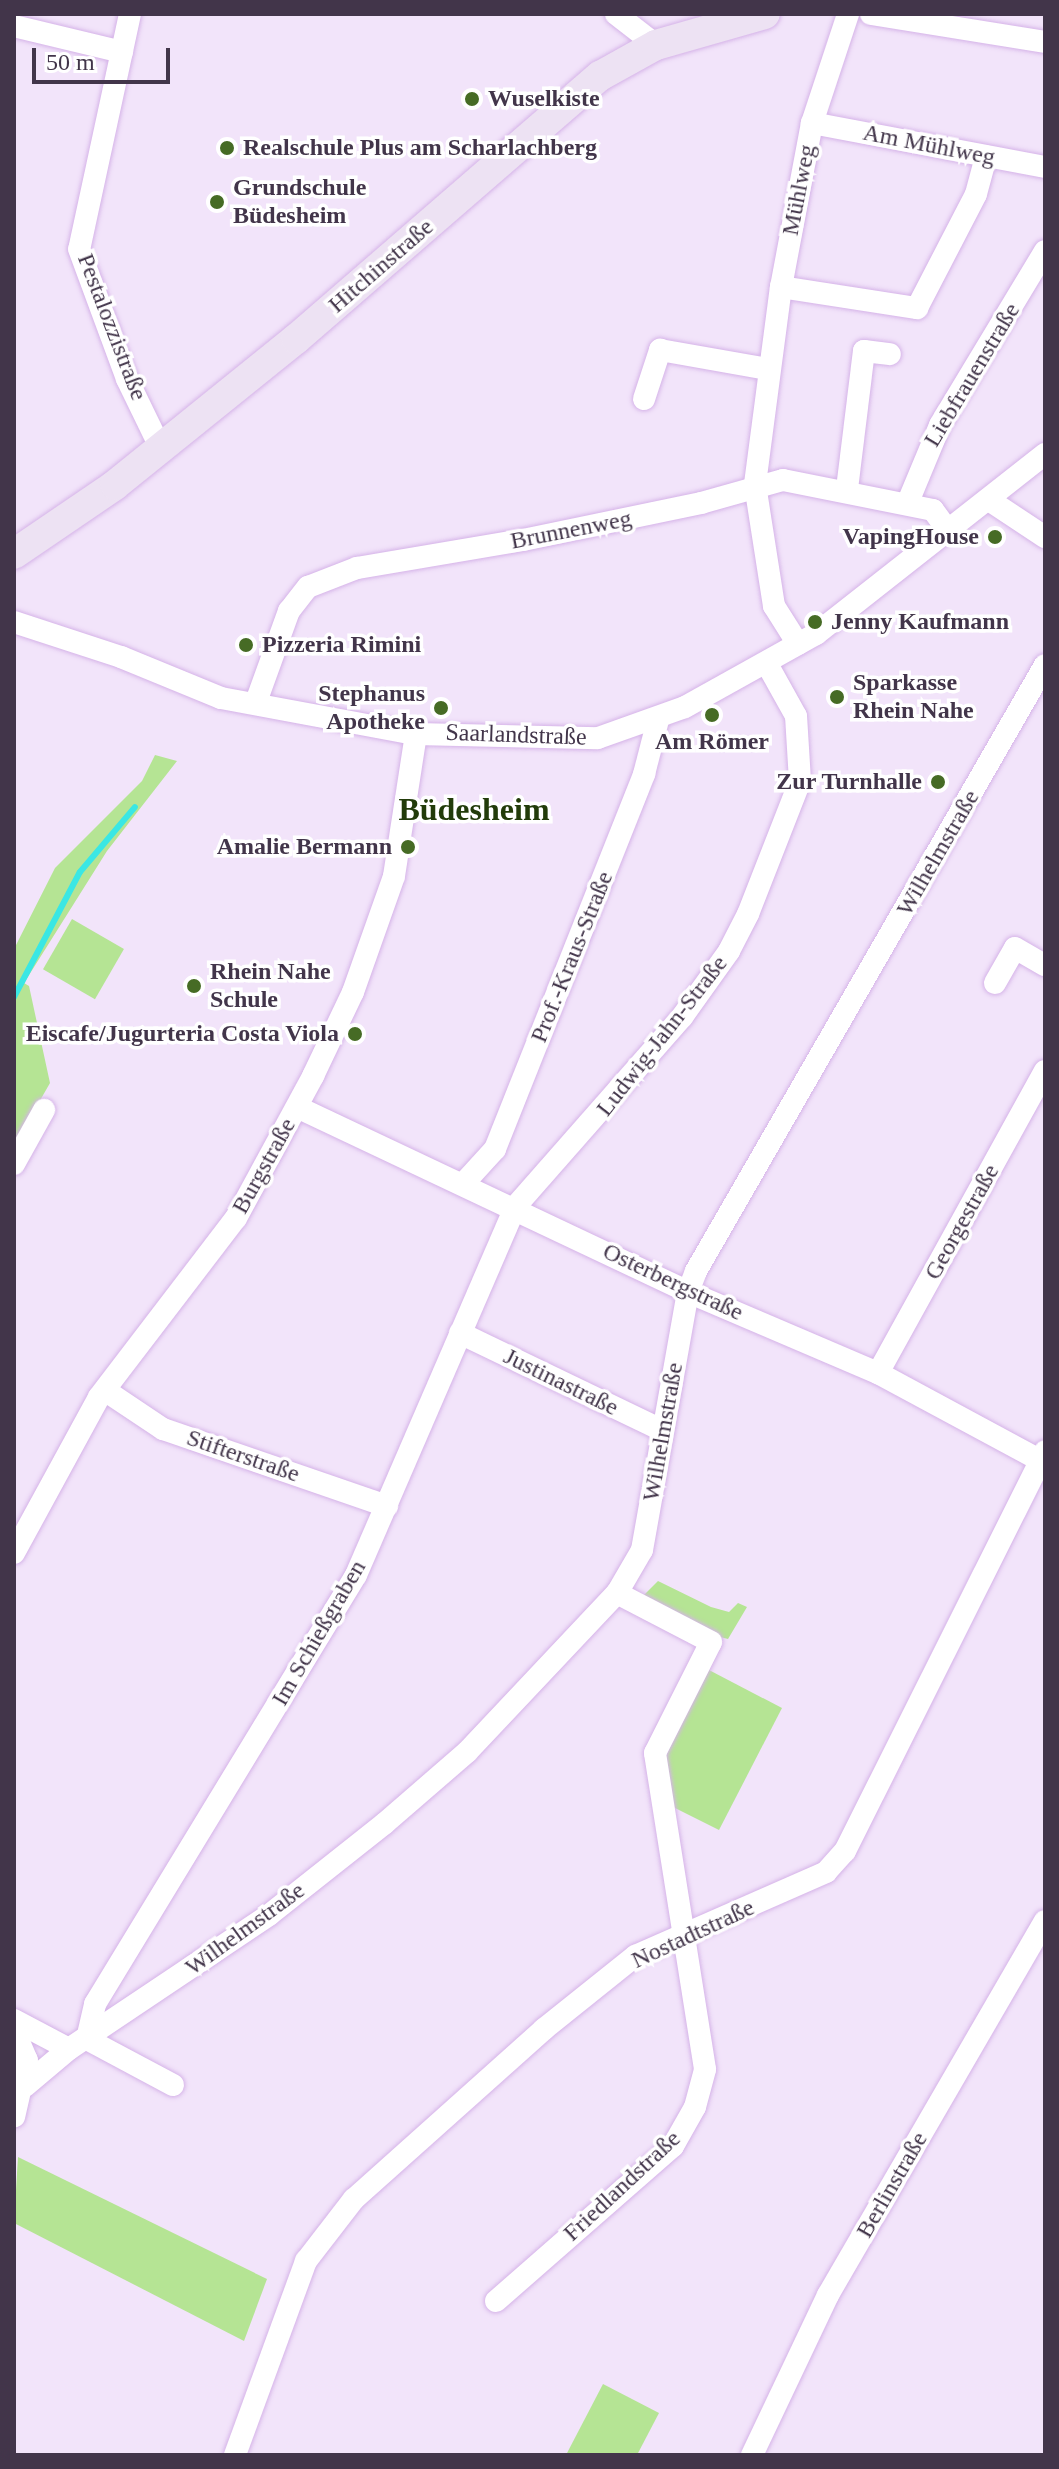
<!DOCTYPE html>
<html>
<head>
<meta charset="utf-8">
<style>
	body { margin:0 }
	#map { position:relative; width:1059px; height:2469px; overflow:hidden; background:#f2e4fa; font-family:Georgia,serif }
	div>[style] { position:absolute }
	.green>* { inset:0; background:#b5e494; transform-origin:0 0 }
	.stream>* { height:6px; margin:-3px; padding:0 3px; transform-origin:3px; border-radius:3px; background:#3ae7e4 }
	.roads { filter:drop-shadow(0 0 2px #d5b3e8) drop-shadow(0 0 2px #d5b3e8) }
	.street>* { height:22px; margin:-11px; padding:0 11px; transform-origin:11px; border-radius:11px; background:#fff }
	.secondary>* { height:30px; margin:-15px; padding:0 15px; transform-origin:15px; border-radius:15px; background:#ede2f3 }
	.dots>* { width:22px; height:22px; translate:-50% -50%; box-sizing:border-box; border:4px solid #fff; border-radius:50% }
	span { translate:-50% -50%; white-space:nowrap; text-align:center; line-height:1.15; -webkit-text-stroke:7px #fff; paint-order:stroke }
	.poi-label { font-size:24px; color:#42354a; font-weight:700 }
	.left { translate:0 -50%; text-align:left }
	.right { translate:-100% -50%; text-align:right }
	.street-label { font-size:24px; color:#42354a }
	.district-label { font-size:32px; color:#223b0a; font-weight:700 }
	.frame { position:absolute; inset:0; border:16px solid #42354a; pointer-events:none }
	.scale { position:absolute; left:32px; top:48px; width:138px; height:36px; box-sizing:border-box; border:4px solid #42354a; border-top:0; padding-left:10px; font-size:24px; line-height:28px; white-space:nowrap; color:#42354a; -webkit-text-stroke:6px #fff; paint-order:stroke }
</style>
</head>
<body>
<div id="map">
	<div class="green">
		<div style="clip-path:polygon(155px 755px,177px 761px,107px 851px,24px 983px,29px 986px,50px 1083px,14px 1146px,14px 949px,55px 868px,142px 781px)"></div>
		<div style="left:72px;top:919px;width:60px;height:58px;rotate:30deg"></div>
		<div style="clip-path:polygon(658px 1581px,711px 1607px,729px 1612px,738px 1603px,747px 1607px,728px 1639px,720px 1637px,640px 1599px)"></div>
		<div style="clip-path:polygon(709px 1670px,782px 1708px,719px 1830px,671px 1806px,665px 1757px)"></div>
		<div style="clip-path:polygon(18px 2157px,267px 2279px,244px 2341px,14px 2223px)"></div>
		<div style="clip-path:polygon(603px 2384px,659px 2413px,637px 2455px,566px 2455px)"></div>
	</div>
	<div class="stream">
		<div style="left:14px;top:997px;width:141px;rotate:-62.2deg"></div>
		<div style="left:80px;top:872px;width:85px;rotate:-49.8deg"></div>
	</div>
	<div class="roads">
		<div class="street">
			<div style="left:130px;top:14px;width:240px;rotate:102.2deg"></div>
			<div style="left:79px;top:249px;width:139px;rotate:69.7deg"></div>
			<div style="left:127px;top:379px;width:78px;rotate:64.1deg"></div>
			<div style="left:616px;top:14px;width:51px;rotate:37.8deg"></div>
			<div style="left:871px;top:14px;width:176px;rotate:9.1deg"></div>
			<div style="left:14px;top:26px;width:111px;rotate:13.5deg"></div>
			<div style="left:812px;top:123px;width:237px;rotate:10.7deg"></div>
			<div style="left:781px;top:287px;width:138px;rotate:8.8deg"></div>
			<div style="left:917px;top:308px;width:128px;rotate:-62.6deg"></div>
			<div style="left:976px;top:194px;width:39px;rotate:-75deg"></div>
			<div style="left:644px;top:399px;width:52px;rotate:-71.9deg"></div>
			<div style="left:660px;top:350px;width:110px;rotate:10deg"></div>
			<div style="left:847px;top:489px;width:139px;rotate:-83deg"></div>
			<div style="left:864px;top:351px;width:26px;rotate:7deg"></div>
			<div style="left:989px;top:500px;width:67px;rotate:33.5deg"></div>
			<div style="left:908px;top:502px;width:83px;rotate:-67.4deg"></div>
			<div style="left:940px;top:425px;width:203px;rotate:-58.9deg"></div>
			<div style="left:14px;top:622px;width:113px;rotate:18.1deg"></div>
			<div style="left:121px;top:657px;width:108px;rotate:22.3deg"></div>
			<div style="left:221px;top:698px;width:198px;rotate:10.5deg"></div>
			<div style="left:416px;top:734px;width:182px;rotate:1.3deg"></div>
			<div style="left:598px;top:738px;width:92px;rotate:-19.6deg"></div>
			<div style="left:685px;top:707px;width:150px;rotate:-29.1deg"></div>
			<div style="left:816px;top:634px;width:291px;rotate:-38.2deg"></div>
			<div style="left:798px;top:644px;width:45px;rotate:-122.3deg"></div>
			<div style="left:774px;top:606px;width:123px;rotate:-98.9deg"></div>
			<div style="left:755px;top:484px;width:199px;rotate:-82.5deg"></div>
			<div style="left:781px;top:287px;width:167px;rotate:-79.3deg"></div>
			<div style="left:812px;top:123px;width:115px;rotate:-71.7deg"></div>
			<div style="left:256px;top:702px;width:97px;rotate:-70.1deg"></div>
			<div style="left:289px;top:611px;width:31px;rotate:-52deg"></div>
			<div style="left:308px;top:587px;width:53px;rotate:-21.2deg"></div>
			<div style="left:357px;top:568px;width:168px;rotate:-9.6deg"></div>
			<div style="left:523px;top:540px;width:182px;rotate:-11.7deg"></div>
			<div style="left:701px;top:503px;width:85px;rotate:-15.7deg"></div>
			<div style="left:783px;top:480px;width:153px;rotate:11.3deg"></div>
			<div style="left:933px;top:510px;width:26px;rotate:54deg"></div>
			<div style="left:995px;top:983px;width:40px;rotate:-60.3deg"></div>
			<div style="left:1015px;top:948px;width:34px;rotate:30deg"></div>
			<div style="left:297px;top:1107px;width:433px;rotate:25.3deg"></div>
			<div style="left:688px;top:1292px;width:207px;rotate:23.1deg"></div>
			<div style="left:878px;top:1373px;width:190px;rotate:28.3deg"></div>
			<div style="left:14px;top:1164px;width:62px;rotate:-60.9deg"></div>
			<div style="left:464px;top:1183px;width:46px;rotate:-47.6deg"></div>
			<div style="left:495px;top:1149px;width:404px;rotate:-68.3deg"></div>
			<div style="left:644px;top:774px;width:56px;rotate:-75.5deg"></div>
			<div style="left:460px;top:1333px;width:224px;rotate:25.7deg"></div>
			<div style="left:878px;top:1373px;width:345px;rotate:-61.1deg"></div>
			<div style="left:106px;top:1391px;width:69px;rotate:33.7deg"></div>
			<div style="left:163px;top:1429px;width:237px;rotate:19deg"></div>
			<div style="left:14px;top:1553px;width:178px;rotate:-61.4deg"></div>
			<div style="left:99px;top:1397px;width:225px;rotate:-52.6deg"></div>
			<div style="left:236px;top:1218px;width:162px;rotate:-61.5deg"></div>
			<div style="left:313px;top:1076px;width:93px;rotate:-64.5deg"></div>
			<div style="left:353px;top:992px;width:123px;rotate:-70.5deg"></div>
			<div style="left:394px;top:876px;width:144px;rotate:-81.2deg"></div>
			<div style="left:14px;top:2020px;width:62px;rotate:27.8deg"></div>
			<div style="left:14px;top:2030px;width:33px;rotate:67deg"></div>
			<div style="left:27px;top:2060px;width:58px;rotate:102.8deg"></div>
			<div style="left:173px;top:2085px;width:98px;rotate:-151.9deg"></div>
			<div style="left:87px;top:2039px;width:36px;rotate:-77deg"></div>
			<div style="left:95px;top:2004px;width:502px;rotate:-58.68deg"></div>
			<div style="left:356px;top:1575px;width:401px;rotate:-66.6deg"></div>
			<div style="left:515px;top:1207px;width:253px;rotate:-48.7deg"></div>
			<div style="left:682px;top:1017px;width:81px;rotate:-54.5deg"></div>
			<div style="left:729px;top:951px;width:42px;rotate:-62.8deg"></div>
			<div style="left:748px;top:914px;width:143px;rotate:-68.6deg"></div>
			<div style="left:800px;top:781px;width:65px;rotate:-93.5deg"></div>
			<div style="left:796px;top:716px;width:60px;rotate:-119.1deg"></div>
			<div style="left:25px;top:2086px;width:57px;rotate:-40.1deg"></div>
			<div style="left:69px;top:2049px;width:241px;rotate:-33.8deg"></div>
			<div style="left:269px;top:1915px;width:148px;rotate:-38.4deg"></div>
			<div style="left:385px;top:1823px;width:108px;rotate:-40.9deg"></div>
			<div style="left:467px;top:1752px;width:219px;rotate:-46.7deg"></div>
			<div style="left:617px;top:1593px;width:50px;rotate:-59.8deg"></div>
			<div style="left:642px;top:1550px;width:262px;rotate:-79.9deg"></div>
			<div style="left:688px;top:1292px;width:22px;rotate:-69deg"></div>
			<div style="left:696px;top:1271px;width:699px;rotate:-60.06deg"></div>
			<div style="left:496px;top:2301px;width:235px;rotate:-41.2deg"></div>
			<div style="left:673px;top:2146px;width:45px;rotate:-60.6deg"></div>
			<div style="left:695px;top:2107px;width:39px;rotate:-75deg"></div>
			<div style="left:705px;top:2069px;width:320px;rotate:-99deg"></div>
			<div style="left:655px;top:1753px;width:124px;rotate:-63.2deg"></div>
			<div style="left:711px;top:1642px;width:106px;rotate:-152.5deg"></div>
			<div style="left:235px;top:2455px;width:207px;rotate:-69.9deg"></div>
			<div style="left:306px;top:2261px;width:78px;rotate:-52.3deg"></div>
			<div style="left:354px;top:2199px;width:255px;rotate:-41.8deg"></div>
			<div style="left:544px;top:2029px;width:117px;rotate:-38.7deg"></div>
			<div style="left:635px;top:1956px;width:209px;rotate:-23.7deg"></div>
			<div style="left:826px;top:1872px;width:28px;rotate:-48deg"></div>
			<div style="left:845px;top:1851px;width:447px;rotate:-63.4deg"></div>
			<div style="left:752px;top:2455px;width:177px;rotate:-64.6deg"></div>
			<div style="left:828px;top:2295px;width:432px;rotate:-59.9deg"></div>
		</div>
		<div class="secondary">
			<div style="left:14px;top:554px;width:122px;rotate:-34.3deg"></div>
			<div style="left:115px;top:485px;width:233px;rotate:-38.9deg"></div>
			<div style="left:296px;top:339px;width:402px;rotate:-40.9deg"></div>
			<div style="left:600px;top:76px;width:64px;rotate:-29deg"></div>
			<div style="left:656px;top:45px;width:113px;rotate:-15.9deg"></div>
		</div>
	</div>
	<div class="dots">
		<div style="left:472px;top:99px;background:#466b25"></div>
		<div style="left:227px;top:148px;background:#466b25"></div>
		<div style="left:217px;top:202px;background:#466b25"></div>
		<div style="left:995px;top:537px;background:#466b25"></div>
		<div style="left:815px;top:622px;background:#466b25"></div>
		<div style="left:246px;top:645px;background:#466b25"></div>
		<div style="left:837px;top:697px;background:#466b25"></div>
		<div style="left:441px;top:708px;background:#466b25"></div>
		<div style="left:712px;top:715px;background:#466b25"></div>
		<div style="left:938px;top:782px;background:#466b25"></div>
		<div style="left:408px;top:847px;background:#466b25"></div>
		<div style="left:194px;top:986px;background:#466b25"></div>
		<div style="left:355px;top:1034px;background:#466b25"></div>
	</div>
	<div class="poi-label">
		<span class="left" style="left:488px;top:99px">Wuselkiste</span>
		<span class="left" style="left:243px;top:148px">Realschule Plus am Scharlachberg</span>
		<span class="left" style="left:233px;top:202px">Grundschule<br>Büdesheim</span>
		<span class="right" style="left:979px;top:537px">VapingHouse</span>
		<span class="left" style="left:831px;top:622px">Jenny Kaufmann</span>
		<span class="left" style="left:262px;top:645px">Pizzeria Rimini</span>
		<span class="left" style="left:853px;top:697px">Sparkasse<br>Rhein Nahe</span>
		<span class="right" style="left:425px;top:708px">Stephanus<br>Apotheke</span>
		<span style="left:712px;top:742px">Am Römer</span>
		<span class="right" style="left:922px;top:782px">Zur Turnhalle</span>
		<span class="right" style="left:392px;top:847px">Amalie Bermann</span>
		<span class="left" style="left:210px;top:986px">Rhein Nahe<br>Schule</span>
		<span class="right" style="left:339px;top:1034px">Eiscafe/Jugurteria Costa Viola</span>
	</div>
	<div class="street-label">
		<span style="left:929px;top:145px;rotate:11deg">Am Mühlweg</span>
		<span style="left:799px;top:190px;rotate:-79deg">Mühlweg</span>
		<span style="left:381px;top:266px;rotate:-41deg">Hitchinstraße</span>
		<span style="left:112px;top:327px;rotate:69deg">Pestalozzistraße</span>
		<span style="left:972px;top:375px;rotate:-59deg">Liebfrauenstraße</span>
		<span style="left:571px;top:530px;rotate:-11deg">Brunnenweg</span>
		<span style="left:516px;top:735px;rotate:2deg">Saarlandstraße</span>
		<span style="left:938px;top:853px;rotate:-60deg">Wilhelmstraße</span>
		<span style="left:572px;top:957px;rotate:-68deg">Prof.-Kraus-Straße</span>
		<span style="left:662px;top:1036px;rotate:-52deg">Ludwig-Jahn-Straße</span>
		<span style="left:264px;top:1166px;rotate:-61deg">Burgstraße</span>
		<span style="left:962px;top:1222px;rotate:-61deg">Georgestraße</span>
		<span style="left:673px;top:1282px;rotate:25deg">Osterbergstraße</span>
		<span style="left:561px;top:1382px;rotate:26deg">Justinastraße</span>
		<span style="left:663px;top:1432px;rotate:-80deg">Wilhelmstraße</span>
		<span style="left:243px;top:1456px;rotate:19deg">Stifterstraße</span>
		<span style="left:319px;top:1633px;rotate:-60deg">Im Schießgraben</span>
		<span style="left:245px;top:1929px;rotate:-36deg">Wilhelmstraße</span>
		<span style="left:693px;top:1934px;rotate:-25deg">Nostadtstraße</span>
		<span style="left:892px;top:2185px;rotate:-60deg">Berlinstraße</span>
		<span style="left:622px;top:2186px;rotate:-43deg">Friedlandstraße</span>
	</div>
	<div class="district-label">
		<span style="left:474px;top:809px">Büdesheim</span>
	</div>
	<div class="frame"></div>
	<div class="scale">50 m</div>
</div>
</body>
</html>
